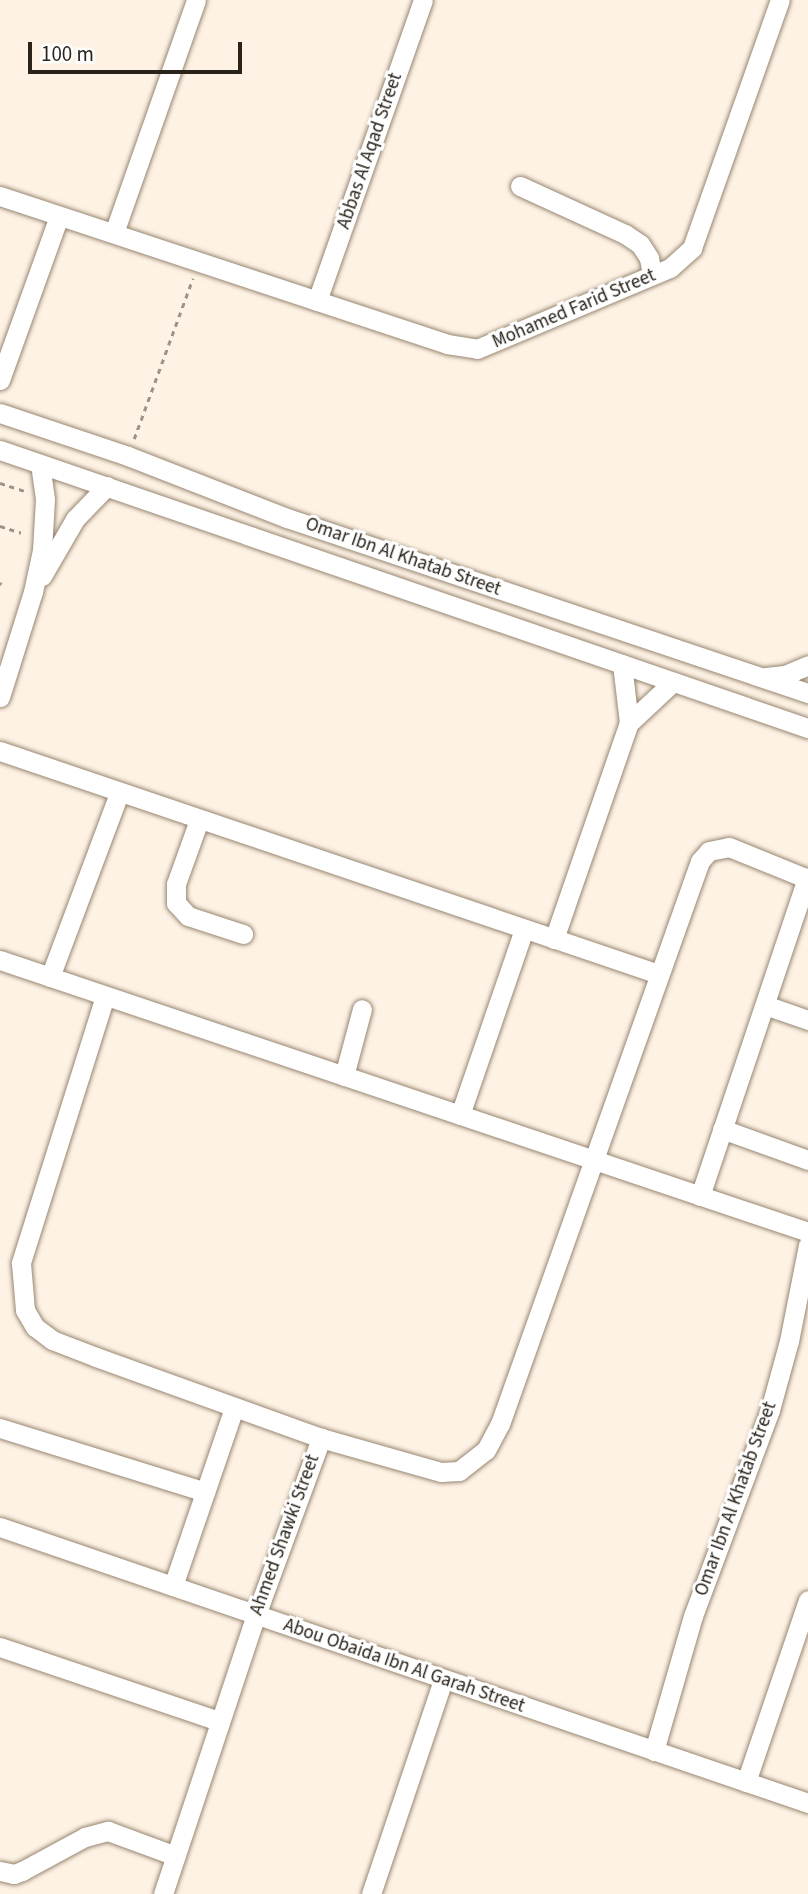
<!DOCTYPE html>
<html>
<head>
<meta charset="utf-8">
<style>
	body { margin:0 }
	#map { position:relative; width:808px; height:1894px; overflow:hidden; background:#fdf2e4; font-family:"Source Sans 3",sans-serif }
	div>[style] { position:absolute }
	.path>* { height:2.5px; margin-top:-1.25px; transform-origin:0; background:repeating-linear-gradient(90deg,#9c9387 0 5px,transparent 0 10px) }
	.roads { filter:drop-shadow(0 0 2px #988671) drop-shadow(0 0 2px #988671) }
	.minor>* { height:19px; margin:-9.5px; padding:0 9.5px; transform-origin:9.5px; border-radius:9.5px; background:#fff }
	span { translate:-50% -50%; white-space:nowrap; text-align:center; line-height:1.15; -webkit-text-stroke:6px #fff; paint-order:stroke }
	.street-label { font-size:19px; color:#2a231a }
	.scale { position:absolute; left:28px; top:42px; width:214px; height:32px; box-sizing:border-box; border:4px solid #2a231a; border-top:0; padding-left:9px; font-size:21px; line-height:24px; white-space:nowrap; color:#2a231a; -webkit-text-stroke:5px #fff; paint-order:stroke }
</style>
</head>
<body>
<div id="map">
	<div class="path">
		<div style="left:134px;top:439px;width:171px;rotate:-69.9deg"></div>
		<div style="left:0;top:483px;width:28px;rotate:18deg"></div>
		<div style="left:0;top:526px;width:22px;rotate:18deg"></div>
		<div style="left:0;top:583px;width:2px;rotate:27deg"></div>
	</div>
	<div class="roads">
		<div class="minor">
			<div style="left:520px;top:186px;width:115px;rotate:24.6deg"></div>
			<div style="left:625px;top:234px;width:18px;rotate:34deg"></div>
			<div style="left:640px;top:244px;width:17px;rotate:57deg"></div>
			<div style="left:649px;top:258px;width:17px;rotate:80deg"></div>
			<div style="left:0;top:196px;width:471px;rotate:18.3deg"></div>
			<div style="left:447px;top:344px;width:30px;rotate:9deg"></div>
			<div style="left:477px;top:349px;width:209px;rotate:-22.8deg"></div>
			<div style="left:670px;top:268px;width:30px;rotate:-42deg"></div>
			<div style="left:692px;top:248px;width:263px;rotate:-70.5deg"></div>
			<div style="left:114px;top:233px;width:247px;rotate:-70.6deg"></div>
			<div style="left:317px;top:301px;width:319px;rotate:-70.6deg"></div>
			<div style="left:0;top:380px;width:174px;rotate:-70.2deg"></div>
			<div style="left:0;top:413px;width:135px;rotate:18.6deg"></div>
			<div style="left:128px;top:456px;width:171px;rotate:21.3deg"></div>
			<div style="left:287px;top:518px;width:550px;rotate:18.57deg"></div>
			<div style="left:0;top:450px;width:854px;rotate:18.99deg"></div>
			<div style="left:42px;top:576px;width:66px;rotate:-59.9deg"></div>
			<div style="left:75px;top:519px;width:46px;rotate:-45.9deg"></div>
			<div style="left:622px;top:664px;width:59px;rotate:83.2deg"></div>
			<div style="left:766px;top:677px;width:19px;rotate:-6deg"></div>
			<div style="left:785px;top:675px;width:25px;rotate:-23deg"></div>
			<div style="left:0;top:697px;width:110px;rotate:-72.6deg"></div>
			<div style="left:33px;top:592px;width:43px;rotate:-77.9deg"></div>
			<div style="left:42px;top:550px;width:51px;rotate:-86.6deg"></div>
			<div style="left:45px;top:499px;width:35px;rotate:-98deg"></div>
			<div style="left:0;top:751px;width:696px;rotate:18.7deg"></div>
			<div style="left:199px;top:820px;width:68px;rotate:109.8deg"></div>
			<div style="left:176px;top:884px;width:19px;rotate:90deg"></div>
			<div style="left:176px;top:903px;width:18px;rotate:47deg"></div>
			<div style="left:188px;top:916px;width:58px;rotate:18.1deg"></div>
			<div style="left:554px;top:939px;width:229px;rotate:-70.9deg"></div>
			<div style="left:629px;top:723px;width:60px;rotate:-43deg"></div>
			<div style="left:0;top:960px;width:853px;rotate:18.6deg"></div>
			<div style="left:50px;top:977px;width:197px;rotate:-69.4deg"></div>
			<div style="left:105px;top:996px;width:280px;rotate:107.5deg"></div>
			<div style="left:21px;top:1263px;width:47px;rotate:85.1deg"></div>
			<div style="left:25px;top:1310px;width:20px;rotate:60deg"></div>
			<div style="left:35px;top:1327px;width:21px;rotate:37deg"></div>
			<div style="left:52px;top:1340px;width:47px;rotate:21.1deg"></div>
			<div style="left:96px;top:1357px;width:239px;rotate:19.8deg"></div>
			<div style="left:321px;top:1438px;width:125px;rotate:15.8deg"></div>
			<div style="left:441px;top:1472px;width:18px;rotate:-3deg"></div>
			<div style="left:459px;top:1471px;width:34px;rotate:-38deg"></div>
			<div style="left:486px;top:1450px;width:30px;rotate:-62deg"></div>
			<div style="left:500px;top:1424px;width:597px;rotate:-70.44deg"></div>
			<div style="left:700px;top:861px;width:13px;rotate:-48deg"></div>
			<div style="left:709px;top:851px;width:20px;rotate:-11deg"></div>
			<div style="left:729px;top:847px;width:85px;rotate:22.1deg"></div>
			<div style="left:765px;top:1005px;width:46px;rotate:19.2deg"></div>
			<div style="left:344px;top:1076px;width:69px;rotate:-75deg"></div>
			<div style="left:460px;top:1115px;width:197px;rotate:-71deg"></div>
			<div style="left:722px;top:1129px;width:91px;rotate:19.8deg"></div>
			<div style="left:700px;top:1196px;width:336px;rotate:-71.4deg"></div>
			<div style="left:0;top:1428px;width:215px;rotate:17.3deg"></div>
			<div style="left:0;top:1527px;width:854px;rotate:18.86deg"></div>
			<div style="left:173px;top:1586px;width:188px;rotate:-71.1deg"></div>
			<div style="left:0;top:1647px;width:231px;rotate:18.7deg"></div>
			<div style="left:654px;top:1751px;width:141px;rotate:-73.9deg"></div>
			<div style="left:693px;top:1616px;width:220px;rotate:-69.5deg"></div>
			<div style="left:770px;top:1410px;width:72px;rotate:-74.6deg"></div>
			<div style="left:789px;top:1341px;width:98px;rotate:-78.8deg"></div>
			<div style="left:746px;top:1782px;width:192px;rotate:-71.2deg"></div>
			<div style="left:0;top:1871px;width:14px;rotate:12deg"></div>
			<div style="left:14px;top:1874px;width:9px;rotate:-21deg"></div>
			<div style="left:22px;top:1871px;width:72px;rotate:-28.4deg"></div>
			<div style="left:85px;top:1837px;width:24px;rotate:-15deg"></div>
			<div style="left:108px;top:1831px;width:72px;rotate:20.2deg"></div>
			<div style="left:163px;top:1894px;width:294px;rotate:-71.6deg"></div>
			<div style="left:256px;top:1615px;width:189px;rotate:-69.8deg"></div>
			<div style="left:371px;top:1894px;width:226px;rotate:-71.4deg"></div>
		</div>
	</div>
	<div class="street-label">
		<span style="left:370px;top:151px;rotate:-71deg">Abbas Al Aqad Street</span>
		<span style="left:574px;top:309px;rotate:-23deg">Mohamed Farid Street</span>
		<span style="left:403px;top:557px;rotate:19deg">Omar Ibn Al Khatab Street</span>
		<span style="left:736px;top:1499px;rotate:-70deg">Omar Ibn Al Khatab Street</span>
		<span style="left:285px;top:1535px;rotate:-70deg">Ahmed Shawki Street</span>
		<span style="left:404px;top:1666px;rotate:19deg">Abou Obaida Ibn Al Garah Street</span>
	</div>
	<div class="scale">100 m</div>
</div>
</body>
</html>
